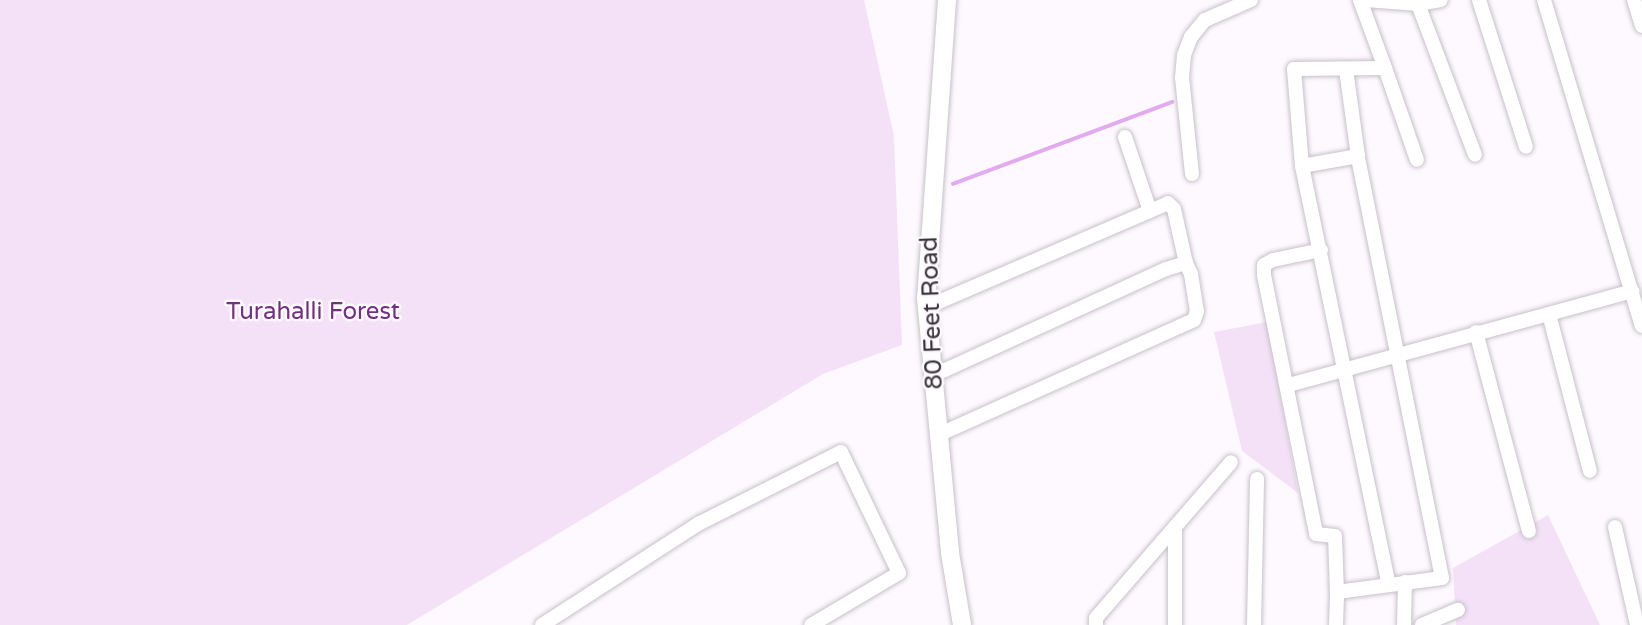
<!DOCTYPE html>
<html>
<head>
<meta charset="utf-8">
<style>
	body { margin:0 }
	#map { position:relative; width:1642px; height:625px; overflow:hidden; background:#fdf9fe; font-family:"Varela Round",sans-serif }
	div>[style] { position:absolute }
	.green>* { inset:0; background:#f4e1f8 }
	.stream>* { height:3.5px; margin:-1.75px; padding:0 1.75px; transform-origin:1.75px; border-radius:1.75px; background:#e2abed }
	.roads { filter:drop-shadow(0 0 2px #c8c0c9) drop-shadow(0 0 2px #c8c0c9) }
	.minor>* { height:14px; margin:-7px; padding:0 7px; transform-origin:7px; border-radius:7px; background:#fff }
	.major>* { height:18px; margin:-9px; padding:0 9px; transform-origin:9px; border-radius:9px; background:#fff }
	span { translate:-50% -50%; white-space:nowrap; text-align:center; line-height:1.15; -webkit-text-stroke:5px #fdf9fe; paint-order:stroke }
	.park-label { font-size:24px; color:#71317e }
	.street-label { font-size:24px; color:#383538 }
</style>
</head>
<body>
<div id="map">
	<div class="green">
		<div style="clip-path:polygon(0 0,864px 0,894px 136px,902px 345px,823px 374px,407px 625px,0 625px)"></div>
		<div style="clip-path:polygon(1267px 322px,1298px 493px,1242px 451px,1214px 332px)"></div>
		<div style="clip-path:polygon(1548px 515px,1600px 625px,1456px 625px,1453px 568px)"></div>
	</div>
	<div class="stream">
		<div style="left:953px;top:184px;width:234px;rotate:-20.5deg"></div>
	</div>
	<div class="roads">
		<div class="minor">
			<div style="left:1360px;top:0;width:72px;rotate:69.8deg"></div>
			<div style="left:1385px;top:68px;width:91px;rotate:179.4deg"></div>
			<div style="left:1294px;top:69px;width:97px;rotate:85.3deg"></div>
			<div style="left:1302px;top:166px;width:428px;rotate:78.3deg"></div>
			<div style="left:1366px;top:0;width:52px;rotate:4.4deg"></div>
			<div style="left:1418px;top:4px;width:23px;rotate:-10deg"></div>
			<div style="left:1479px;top:0;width:154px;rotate:72.3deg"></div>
			<div style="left:1544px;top:0;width:340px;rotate:73.3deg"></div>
			<div style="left:1634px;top:0;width:27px;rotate:73deg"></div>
			<div style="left:1418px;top:4px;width:161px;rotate:69.3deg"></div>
			<div style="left:1385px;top:68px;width:97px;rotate:70.8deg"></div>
			<div style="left:1125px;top:137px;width:78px;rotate:71.3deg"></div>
			<div style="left:1302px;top:166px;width:57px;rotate:-10.1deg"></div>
			<div style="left:1192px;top:174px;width:97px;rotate:-95.9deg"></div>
			<div style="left:1182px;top:78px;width:23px;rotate:-85deg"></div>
			<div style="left:1184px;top:55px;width:19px;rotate:-69deg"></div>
			<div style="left:1191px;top:37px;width:22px;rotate:-51deg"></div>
			<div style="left:1205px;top:20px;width:50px;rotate:-23.5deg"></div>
			<div style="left:1321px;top:250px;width:49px;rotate:168.2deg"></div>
			<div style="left:1273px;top:260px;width:10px;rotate:151deg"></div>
			<div style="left:1264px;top:265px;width:10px;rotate:90deg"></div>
			<div style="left:1264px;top:275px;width:264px;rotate:78.6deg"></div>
			<div style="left:1316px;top:534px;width:19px;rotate:6deg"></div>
			<div style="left:1335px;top:536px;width:56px;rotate:88deg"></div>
			<div style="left:927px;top:307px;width:262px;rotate:-23.3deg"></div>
			<div style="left:1168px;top:203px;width:8px;rotate:45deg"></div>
			<div style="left:1174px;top:209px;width:55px;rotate:77.5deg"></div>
			<div style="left:1549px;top:314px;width:162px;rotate:75.4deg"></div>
			<div style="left:1476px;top:332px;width:206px;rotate:75.1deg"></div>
			<div style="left:932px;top:376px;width:257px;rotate:-24.6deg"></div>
			<div style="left:1166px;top:269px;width:21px;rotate:-17deg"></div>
			<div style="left:1186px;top:263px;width:12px;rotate:66deg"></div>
			<div style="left:1191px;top:274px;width:37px;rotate:81deg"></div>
			<div style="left:1197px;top:311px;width:9px;rotate:108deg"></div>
			<div style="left:1194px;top:320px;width:281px;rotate:155.8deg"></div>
			<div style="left:1289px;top:385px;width:356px;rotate:-15.3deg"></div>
			<div style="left:1615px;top:527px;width:100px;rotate:77.3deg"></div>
			<div style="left:542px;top:625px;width:186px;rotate:-32.9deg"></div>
			<div style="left:698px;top:524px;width:160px;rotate:-26.7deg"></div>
			<div style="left:841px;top:452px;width:134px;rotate:64.4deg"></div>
			<div style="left:899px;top:573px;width:102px;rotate:149.4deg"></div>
			<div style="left:1096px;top:625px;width:7px;rotate:-90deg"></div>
			<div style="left:1096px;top:618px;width:206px;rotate:-49.1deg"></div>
			<div style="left:1175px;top:625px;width:97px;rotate:-90deg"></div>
			<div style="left:1254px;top:625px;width:146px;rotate:-88.8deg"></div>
			<div style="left:1336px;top:625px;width:33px;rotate:-88deg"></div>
			<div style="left:1337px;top:592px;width:106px;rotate:-7.6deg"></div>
			<div style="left:1442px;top:578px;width:430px;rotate:-101.3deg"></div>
			<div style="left:1358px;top:156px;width:88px;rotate:-97.9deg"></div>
			<div style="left:1404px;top:625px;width:43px;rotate:-88.7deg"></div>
			<div style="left:1422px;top:625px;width:39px;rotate:-23deg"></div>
		</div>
		<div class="major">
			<div style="left:947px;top:0;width:299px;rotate:94deg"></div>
			<div style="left:926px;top:298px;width:256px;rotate:84.6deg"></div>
			<div style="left:950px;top:553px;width:73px;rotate:80.5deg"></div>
		</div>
	</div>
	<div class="park-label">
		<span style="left:313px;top:312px">Turahalli Forest</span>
	</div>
	<div class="street-label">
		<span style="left:932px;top:313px;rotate:-92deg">80 Feet Road</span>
	</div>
</div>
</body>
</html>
